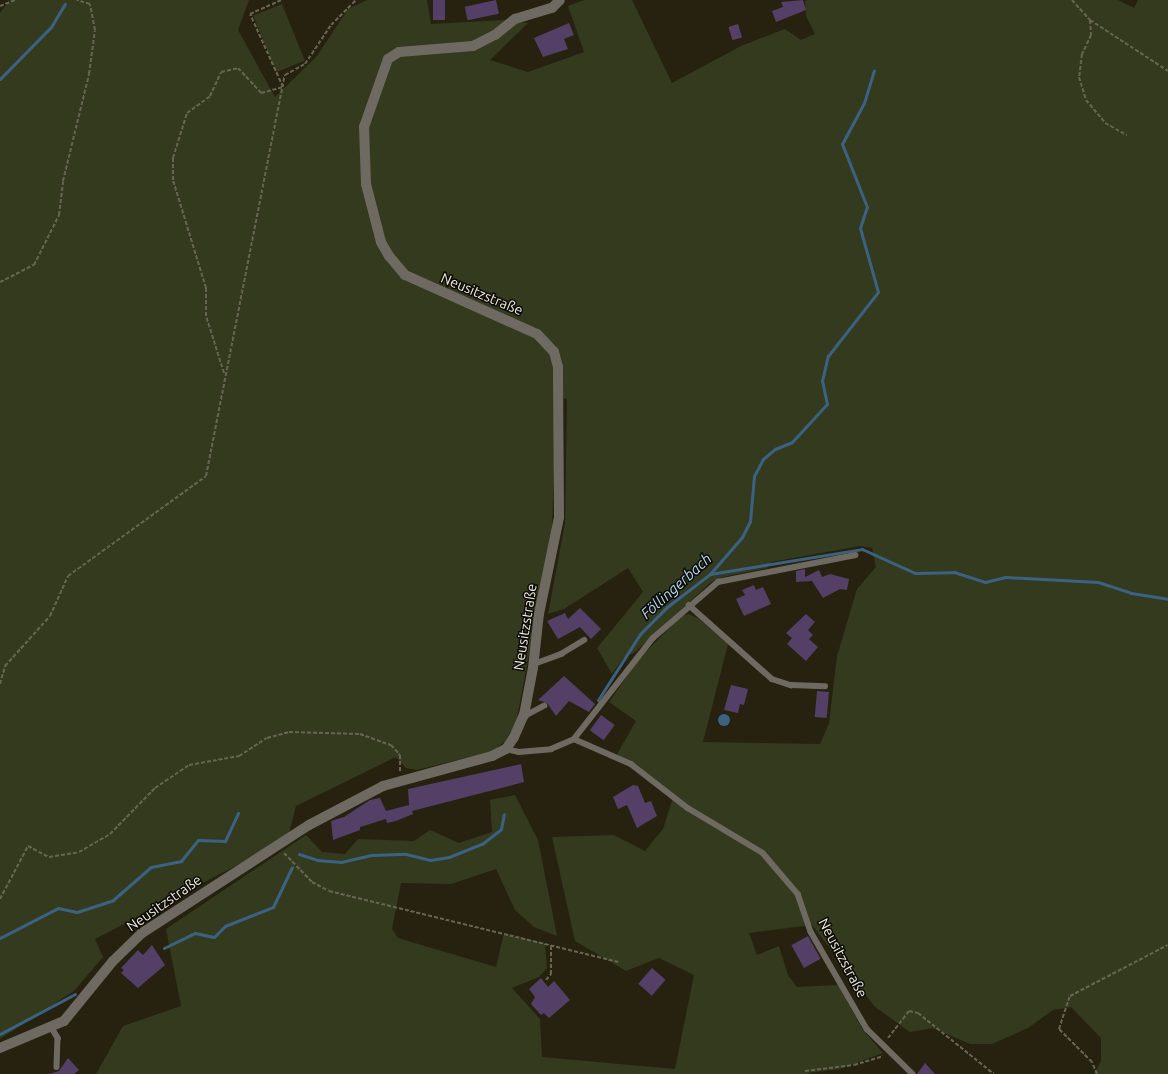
<!DOCTYPE html>
<html>
<head>
<meta charset="utf-8">
<style>
	body { margin:0 }
	#map { position:relative; width:1168px; height:1074px; overflow:hidden; background:#26220f; font-family:Ubuntu,sans-serif }
	div>[style] { position:absolute }
	.green>* { inset:0; background:#333a1e; transform-origin:0 0 }
	.water>* { inset:0; background:#3c6283 }
	.round { border-radius:50% }
	.stream>* { height:3px; margin:-1.5px; padding:0 1.5px; transform-origin:1.5px; border-radius:1.5px; background:#3c6283 }
	.building>* { inset:0; background:#543f67; transform-origin:0 0 }
	.path>* { height:2px; margin-top:-1px; transform-origin:0; background:repeating-linear-gradient(90deg,#686453 0 4px,transparent 0 6px) }
	.service>* { height:5.5px; margin:-2.75px; padding:0 2.75px; transform-origin:2.75px; border-radius:2.75px; background:#6f6a61 }
	.minor>* { height:10px; margin:-5px; padding:0 5px; transform-origin:5px; border-radius:5px; background:#6f6a61 }
	span { translate:-50% -50%; white-space:nowrap; text-align:center; line-height:1.15; -webkit-text-stroke:3px #0d0b05; paint-order:stroke }
	.street-label { font-size:14px; color:#f0eee2 }
	.water-label { font-size:15px; color:#b5d9fa; font-style:italic }
</style>
</head>
<body>
<div id="map">
	<div class="green">
		<div style="clip-path:polygon(10px 0,249px 0,238px 30px,275px 97px,317px 56px,348px 9px,367px 0,427px 0,431px 24px,504px 20px,528px 23px,490px 60px,528px 72px,584px 52px,568px 6px,584px 0,632px 0,672px 83px,741px 46px,785px 29px,801px 40px,815px 34px,806px 16px,805px 1px,808px 0,1118px 0,1134px 8px,1138px 0,1168px 0,1168px 1074px,1094px 1074px,1101px 1061px,1101px 1038px,1071px 1007px,1053px 1010px,1028px 1028px,992px 1044px,970px 1044px,933px 1028px,910px 1032px,875px 1007px,812px 925px,749px 933px,757px 955px,779px 946px,788px 975px,797px 987px,838px 985px,863px 1030px,883px 1053px,840px 1069px,808px 1073px,811px 1074px,96px 1074px,123px 1026px,181px 1006px,166px 929px,306px 835px,322px 852px,345px 854px,358px 839px,414px 841px,430px 830px,459px 843px,492px 832px,490px 800px,515px 795px,538px 840px,557px 936px,534px 927px,515px 910px,496px 869px,451px 884px,401px 883px,392px 929px,398px 938px,496px 967px,504px 933px,545px 943px,547px 968px,539px 977px,512px 988px,540px 1019px,542px 1057px,675px 1069px,694px 975px,659px 958px,626px 971px,575px 941px,552px 837px,614px 835px,645px 851px,663px 829px,674px 794px,617px 754px,636px 721px,609px 702px,639px 659px,680px 617px,689px 614px,699px 619px,728px 644px,703px 742px,820px 744px,829px 723px,837px 656px,857px 589px,876px 567px,872px 548px,860px 546px,771px 562px,767px 568px,723px 577px,710px 583px,634px 653px,624px 657px,612px 674px,597px 648px,643px 592px,628px 568px,564px 609px,548px 614px,565px 523px,567px 399px,556px 396px,552px 533px,516px 723px,505px 741px,493px 751px,417px 770px,406px 768px,396px 757px,296px 806px,289px 833px,245px 861px,95px 939px,103px 957px,74px 991px,0 1039px,0 13px)"></div>
		<div style="left:282px;top:4px;width:61px;height:31px;rotate:68deg"></div>
	</div>
	<div class="water">
		<div class="round" style="left:718px;top:714px;width:12px;height:12px"></div>
	</div>
	<div class="stream">
		<div style="left:0;top:79px;width:73px;rotate:-45.6deg"></div>
		<div style="left:51px;top:27px;width:27px;rotate:-59deg"></div>
		<div style="left:710px;top:574px;width:154px;rotate:-9.3deg"></div>
		<div style="left:862px;top:549px;width:58px;rotate:24.4deg"></div>
		<div style="left:915px;top:573px;width:39px;rotate:-1deg"></div>
		<div style="left:954px;top:572px;width:33px;rotate:18deg"></div>
		<div style="left:985px;top:582px;width:21px;rotate:-14deg"></div>
		<div style="left:1005px;top:577px;width:93px;rotate:3.1deg"></div>
		<div style="left:1098px;top:582px;width:35px;rotate:18deg"></div>
		<div style="left:1131px;top:593px;width:37px;rotate:9deg"></div>
		<div style="left:598px;top:700px;width:78px;rotate:-57.5deg"></div>
		<div style="left:640px;top:634px;width:38px;rotate:-45deg"></div>
		<div style="left:667px;top:607px;width:54px;rotate:-37.5deg"></div>
		<div style="left:710px;top:574px;width:49px;rotate:-49.1deg"></div>
		<div style="left:742px;top:537px;width:18px;rotate:-63deg"></div>
		<div style="left:750px;top:521px;width:45px;rotate:-84.9deg"></div>
		<div style="left:754px;top:476px;width:19px;rotate:-62deg"></div>
		<div style="left:763px;top:459px;width:16px;rotate:-40deg"></div>
		<div style="left:775px;top:449px;width:18px;rotate:-22deg"></div>
		<div style="left:792px;top:442px;width:52px;rotate:-47.4deg"></div>
		<div style="left:827px;top:404px;width:24px;rotate:-102deg"></div>
		<div style="left:822px;top:381px;width:26px;rotate:-77deg"></div>
		<div style="left:828px;top:356px;width:81px;rotate:-52deg"></div>
		<div style="left:878px;top:292px;width:66px;rotate:-105.7deg"></div>
		<div style="left:860px;top:228px;width:22px;rotate:-72deg"></div>
		<div style="left:867px;top:207px;width:68px;rotate:-111.6deg"></div>
		<div style="left:842px;top:144px;width:47px;rotate:-61.8deg"></div>
		<div style="left:864px;top:103px;width:34px;rotate:-73deg"></div>
		<div style="left:299px;top:854px;width:19px;rotate:18deg"></div>
		<div style="left:317px;top:860px;width:24px;rotate:5deg"></div>
		<div style="left:341px;top:862px;width:32px;rotate:-13deg"></div>
		<div style="left:372px;top:855px;width:34px;rotate:-2deg"></div>
		<div style="left:406px;top:854px;width:25px;rotate:14deg"></div>
		<div style="left:430px;top:860px;width:19px;rotate:-9deg"></div>
		<div style="left:449px;top:857px;width:35px;rotate:-22deg"></div>
		<div style="left:482px;top:844px;width:24px;rotate:-38deg"></div>
		<div style="left:501px;top:829px;width:15px;rotate:-79deg"></div>
		<div style="left:0;top:938px;width:65px;rotate:-27.3deg"></div>
		<div style="left:58px;top:908px;width:19px;rotate:12deg"></div>
		<div style="left:77px;top:912px;width:38px;rotate:-18deg"></div>
		<div style="left:113px;top:900px;width:50px;rotate:-41deg"></div>
		<div style="left:151px;top:867px;width:31px;rotate:-11deg"></div>
		<div style="left:181px;top:861px;width:27px;rotate:-51deg"></div>
		<div style="left:198px;top:840px;width:27px;rotate:2deg"></div>
		<div style="left:225px;top:841px;width:31px;rotate:-65deg"></div>
		<div style="left:164px;top:948px;width:34px;rotate:-26deg"></div>
		<div style="left:195px;top:933px;width:19px;rotate:12deg"></div>
		<div style="left:214px;top:937px;width:16px;rotate:-45deg"></div>
		<div style="left:225px;top:926px;width:52px;rotate:-21.6deg"></div>
		<div style="left:273px;top:907px;width:44px;rotate:-64.6deg"></div>
		<div style="left:0;top:1034px;width:85px;rotate:-28.1deg"></div>
	</div>
	<div class="building">
		<div style="left:433px;top:0;width:12px;height:20px"></div>
		<div style="left:496px;top:0;width:14px;height:32px;rotate:78deg"></div>
		<div style="clip-path:polygon(803px 0,806px 10px,776px 22px,772px 11px,783px 7px,781px 2px)"></div>
		<div style="clip-path:polygon(569px 23px,574px 35px,564px 39px,568px 49px,543px 57px,534px 38px)"></div>
		<div style="left:738px;top:24px;width:14px;height:10px;rotate:73deg"></div>
		<div style="clip-path:polygon(805px 569px,805px 577px,819px 570px,822px 577px,830px 574px,849px 579px,847px 590px,840px 589px,823px 598px,812px 581px,796px 582px,796px 571px)"></div>
		<div style="clip-path:polygon(754px 585px,756px 590px,763px 587px,771px 604px,744px 616px,736px 599px,745px 595px,742px 590px)"></div>
		<div style="clip-path:polygon(580px 608px,601px 629px,591px 639px,580px 627px,558px 639px,547px 621px,565px 613px,568px 619px)"></div>
		<div style="clip-path:polygon(806px 614px,815px 622px,808px 630px,813px 635px,809px 639px,818px 647px,806px 661px,787px 644px,792px 638px,786px 633px)"></div>
		<div style="clip-path:polygon(564px 676px,595px 704px,589px 712px,569px 701px,556px 716px,547px 703px,538px 700px)"></div>
		<div style="clip-path:polygon(731px 685px,748px 689px,744px 705px,740px 704px,738px 713px,724px 710px)"></div>
		<div style="left:817px;top:691px;width:12px;height:26px;rotate:5deg"></div>
		<div style="left:601px;top:715px;width:17px;height:19px;rotate:36deg"></div>
		<div style="clip-path:polygon(521px 764px,524px 782px,412px 811px,413px 814px,396px 821px,387px 823px,386px 819px,360px 827px,360px 830px,333px 840px,331px 821px,344px 817px,370px 800px,380px 798px,386px 811px,409px 805px,408px 789px)"></div>
		<div style="clip-path:polygon(633px 785px,638px 786px,645px 803px,651px 801px,657px 816px,637px 828px,627px 805px,618px 809px,613px 797px)"></div>
		<div style="left:808px;top:936px;width:26px;height:19px;rotate:61deg"></div>
		<div style="clip-path:polygon(152px 945px,165px 965px,138px 988px,121px 973px,124px 970px,121px 968px,138px 950px,143px 955px)"></div>
		<div style="left:652px;top:968px;width:18px;height:21px;rotate:41deg"></div>
		<div style="clip-path:polygon(541px 978px,548px 987px,554px 981px,570px 1000px,549px 1018px,544px 1013px,541px 1015px,531px 1004px,535px 997px,529px 989px)"></div>
		<div style="clip-path:polygon(68px 1058px,79px 1070px,74px 1074px,49px 1074px,59px 1071px)"></div>
		<div style="clip-path:polygon(925px 1063px,935px 1074px,917px 1074px)"></div>
	</div>
	<div class="path">
		<div style="left:1072px;top:0;width:27px;rotate:48deg"></div>
		<div style="left:1090px;top:20px;width:15px;rotate:86deg"></div>
		<div style="left:1091px;top:35px;width:21px;rotate:115deg"></div>
		<div style="left:1082px;top:54px;width:23px;rotate:97deg"></div>
		<div style="left:1079px;top:77px;width:24px;rotate:73deg"></div>
		<div style="left:1086px;top:100px;width:30px;rotate:50deg"></div>
		<div style="left:1105px;top:123px;width:25px;rotate:29deg"></div>
		<div style="left:0;top:6px;width:16px;rotate:-22deg"></div>
		<div style="left:1090px;top:20px;width:93px;rotate:33.2deg"></div>
		<div style="left:0;top:282px;width:38px;rotate:-27deg"></div>
		<div style="left:34px;top:265px;width:56px;rotate:-63.4deg"></div>
		<div style="left:59px;top:215px;width:34px;rotate:-83deg"></div>
		<div style="left:63px;top:181px;width:110px;rotate:-76.3deg"></div>
		<div style="left:89px;top:74px;width:44px;rotate:-82.2deg"></div>
		<div style="left:95px;top:30px;width:26px;rotate:-101deg"></div>
		<div style="left:90px;top:4px;width:14px;rotate:-163deg"></div>
		<div style="left:224px;top:373px;width:60px;rotate:-107.5deg"></div>
		<div style="left:206px;top:316px;width:28px;rotate:-90deg"></div>
		<div style="left:206px;top:288px;width:113px;rotate:-107deg"></div>
		<div style="left:173px;top:180px;width:22px;rotate:-90deg"></div>
		<div style="left:173px;top:158px;width:47px;rotate:-72.7deg"></div>
		<div style="left:187px;top:113px;width:29px;rotate:-36deg"></div>
		<div style="left:210px;top:96px;width:26px;rotate:-65deg"></div>
		<div style="left:221px;top:72px;width:17px;rotate:-13deg"></div>
		<div style="left:238px;top:68px;width:34px;rotate:47deg"></div>
		<div style="left:261px;top:93px;width:23px;rotate:-15deg"></div>
		<div style="left:283px;top:87px;width:80px;rotate:-114.3deg"></div>
		<div style="left:250px;top:14px;width:35px;rotate:-24deg"></div>
		<div style="left:0;top:684px;width:19px;rotate:-74deg"></div>
		<div style="left:5px;top:666px;width:67px;rotate:-48deg"></div>
		<div style="left:50px;top:616px;width:44px;rotate:-65.8deg"></div>
		<div style="left:68px;top:576px;width:170px;rotate:-35.9deg"></div>
		<div style="left:206px;top:476px;width:409px;rotate:-78.9deg"></div>
		<div style="left:285px;top:75px;width:23px;rotate:-29deg"></div>
		<div style="left:305px;top:64px;width:47px;rotate:-56.3deg"></div>
		<div style="left:331px;top:25px;width:35px;rotate:-45deg"></div>
		<div style="left:284px;top:853px;width:40px;rotate:46deg"></div>
		<div style="left:312px;top:882px;width:19px;rotate:28deg"></div>
		<div style="left:329px;top:891px;width:298px;rotate:13.8deg"></div>
		<div style="left:0;top:899px;width:60px;rotate:-62.2deg"></div>
		<div style="left:28px;top:846px;width:24px;rotate:28deg"></div>
		<div style="left:49px;top:857px;width:30px;rotate:-9deg"></div>
		<div style="left:79px;top:852px;width:36px;rotate:-30deg"></div>
		<div style="left:110px;top:834px;width:64px;rotate:-45.6deg"></div>
		<div style="left:155px;top:788px;width:41px;rotate:-34.1deg"></div>
		<div style="left:189px;top:765px;width:51px;rotate:-10.2deg"></div>
		<div style="left:239px;top:756px;width:33px;rotate:-33deg"></div>
		<div style="left:267px;top:738px;width:23px;rotate:-15deg"></div>
		<div style="left:289px;top:732px;width:71px;rotate:1.6deg"></div>
		<div style="left:360px;top:734px;width:33px;rotate:20deg"></div>
		<div style="left:391px;top:745px;width:13px;rotate:48deg"></div>
		<div style="left:400px;top:755px;width:17px;rotate:90deg"></div>
		<div style="left:546px;top:980px;width:8px;rotate:-50deg"></div>
		<div style="left:551px;top:974px;width:30px;rotate:-90deg"></div>
		<div style="left:888px;top:1038px;width:34px;rotate:-52deg"></div>
		<div style="left:909px;top:1011px;width:9px;rotate:13deg"></div>
		<div style="left:918px;top:1013px;width:97px;rotate:38.8deg"></div>
		<div style="left:805px;top:1071px;width:49px;rotate:-7deg"></div>
		<div style="left:854px;top:1065px;width:30px;rotate:-17deg"></div>
		<div style="left:1097px;top:1074px;width:13px;rotate:-113deg"></div>
		<div style="left:1092px;top:1062px;width:47px;rotate:-135deg"></div>
		<div style="left:1059px;top:1029px;width:35px;rotate:-72deg"></div>
		<div style="left:1070px;top:996px;width:110px;rotate:-27.5deg"></div>
	</div>
	<div class="service">
		<div style="left:689px;top:605px;width:111px;rotate:41.7deg"></div>
		<div style="left:772px;top:679px;width:20px;rotate:18deg"></div>
		<div style="left:791px;top:685px;width:34px;rotate:2deg"></div>
		<div style="left:534px;top:664px;width:29px;rotate:-20deg"></div>
		<div style="left:561px;top:654px;width:27px;rotate:-31deg"></div>
		<div style="left:523px;top:717px;width:24px;rotate:-28deg"></div>
		<div style="left:574px;top:739px;width:62px;rotate:23.7deg"></div>
		<div style="left:631px;top:764px;width:72px;rotate:37.7deg"></div>
		<div style="left:688px;top:808px;width:87px;rotate:31deg"></div>
		<div style="left:763px;top:853px;width:54px;rotate:49.5deg"></div>
		<div style="left:798px;top:894px;width:40px;rotate:71.1deg"></div>
		<div style="left:811px;top:932px;width:112px;rotate:60deg"></div>
		<div style="left:867px;top:1029px;width:64px;rotate:44.4deg"></div>
		<div style="left:506px;top:749px;width:13px;rotate:13deg"></div>
		<div style="left:519px;top:752px;width:32px;rotate:-5deg"></div>
		<div style="left:551px;top:749px;width:25px;rotate:-23deg"></div>
		<div style="left:574px;top:739px;width:128px;rotate:-52deg"></div>
		<div style="left:653px;top:638px;width:86px;rotate:-40.7deg"></div>
		<div style="left:718px;top:582px;width:140px;rotate:-11.1deg"></div>
		<div style="left:52px;top:1028px;width:12px;rotate:59deg"></div>
		<div style="left:58px;top:1038px;width:29px;rotate:92deg"></div>
	</div>
	<div class="minor">
		<div style="left:0;top:1048px;width:69px;rotate:-22.9deg"></div>
		<div style="left:64px;top:1021px;width:77px;rotate:-50.8deg"></div>
		<div style="left:113px;top:961px;width:40px;rotate:-44deg"></div>
		<div style="left:142px;top:933px;width:199px;rotate:-32.9deg"></div>
		<div style="left:309px;top:825px;width:84px;rotate:-27.8deg"></div>
		<div style="left:383px;top:786px;width:113px;rotate:-15.4deg"></div>
		<div style="left:492px;top:756px;width:16px;rotate:-27deg"></div>
		<div style="left:506px;top:749px;width:14px;rotate:-56deg"></div>
		<div style="left:514px;top:737px;width:24px;rotate:-66deg"></div>
		<div style="left:524px;top:715px;width:48px;rotate:-79.2deg"></div>
		<div style="left:533px;top:668px;width:54px;rotate:-83.7deg"></div>
		<div style="left:539px;top:614px;width:99px;rotate:-78.3deg"></div>
		<div style="left:559px;top:517px;width:150px;rotate:-90.4deg"></div>
		<div style="left:558px;top:367px;width:16px;rotate:-105deg"></div>
		<div style="left:554px;top:352px;width:25px;rotate:-133deg"></div>
		<div style="left:537px;top:334px;width:145px;rotate:-155.9deg"></div>
		<div style="left:405px;top:275px;width:25px;rotate:-130deg"></div>
		<div style="left:389px;top:256px;width:16px;rotate:-120deg"></div>
		<div style="left:381px;top:242px;width:60px;rotate:-104.5deg"></div>
		<div style="left:366px;top:184px;width:57px;rotate:-92deg"></div>
		<div style="left:364px;top:127px;width:72px;rotate:-70.6deg"></div>
		<div style="left:388px;top:59px;width:13px;rotate:-32deg"></div>
		<div style="left:399px;top:52px;width:74px;rotate:-4.6deg"></div>
		<div style="left:473px;top:46px;width:25px;rotate:-27deg"></div>
		<div style="left:495px;top:35px;width:26px;rotate:-39deg"></div>
		<div style="left:515px;top:19px;width:39px;rotate:-17deg"></div>
		<div style="left:552px;top:8px;width:11px;rotate:-45deg"></div>
	</div>
	<div class="street-label">
		<span style="left:482px;top:294px;rotate:23deg">Neusitzstraße</span>
		<span style="left:525px;top:627px;rotate:-81deg">Neusitzstraße</span>
		<span style="left:164px;top:903px;rotate:-35deg">Neusitzstraße</span>
		<span style="left:843px;top:958px;rotate:62deg">Neusitzstraße</span>
	</div>
	<div class="water-label">
		<span style="left:676px;top:586px;rotate:-42deg">Föllingerbach</span>
	</div>
</div>
</body>
</html>
